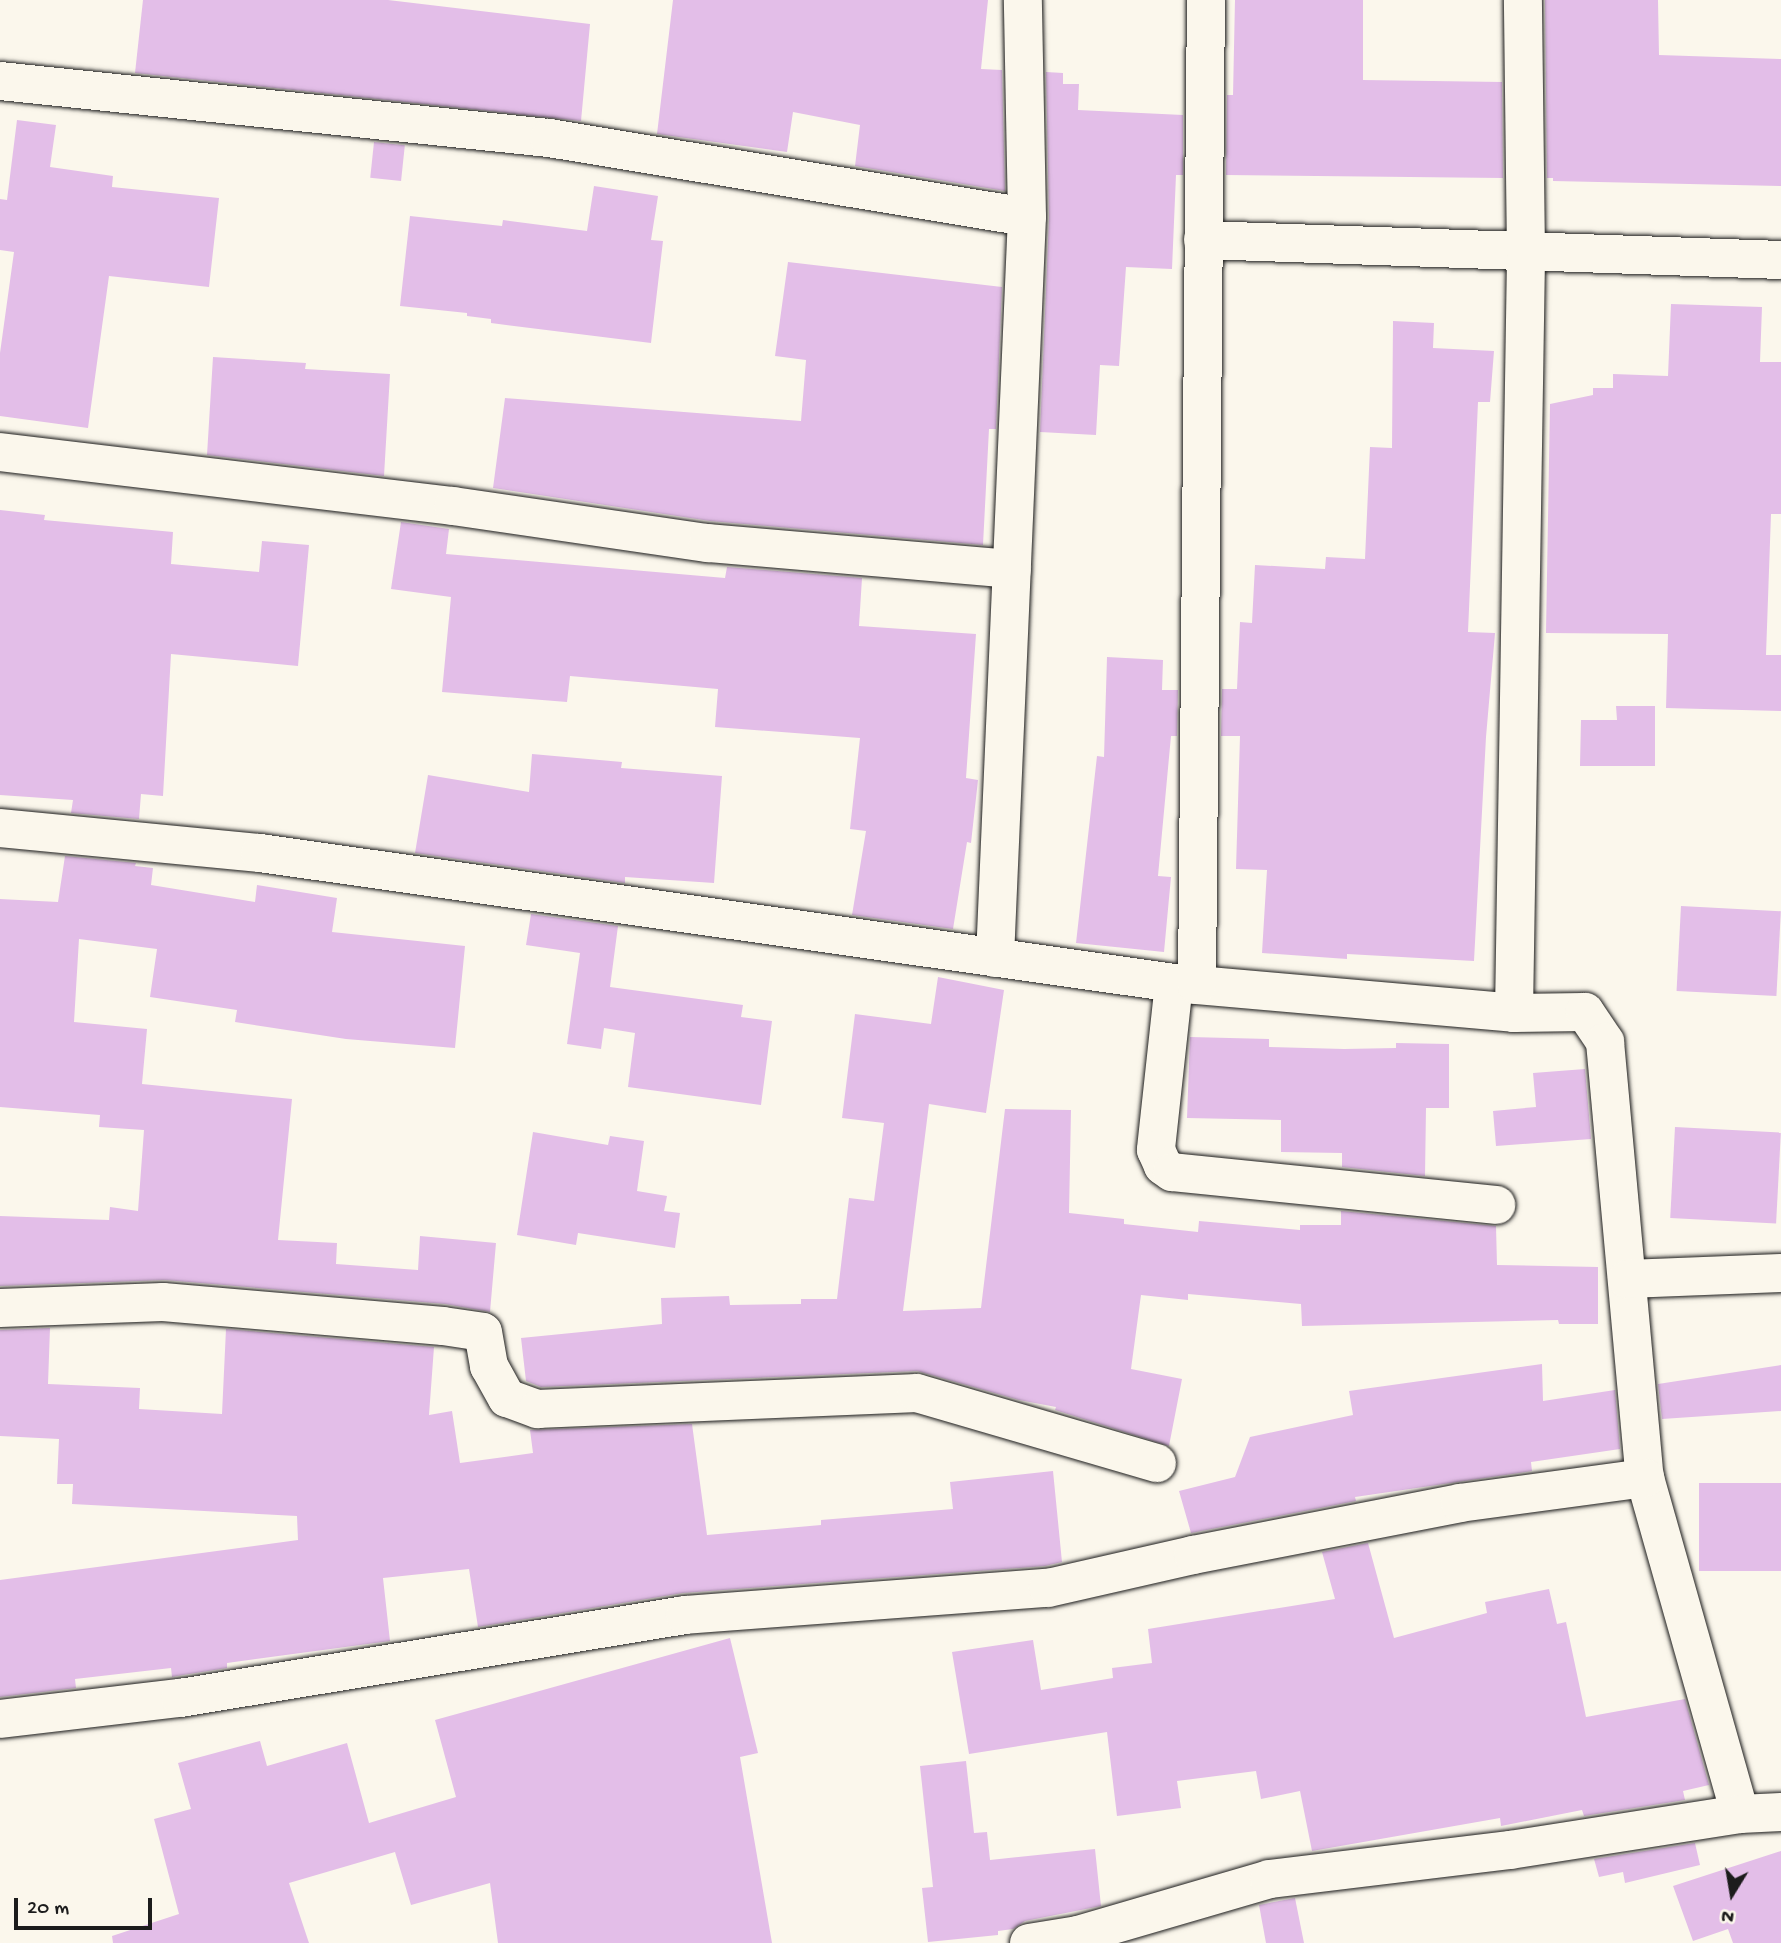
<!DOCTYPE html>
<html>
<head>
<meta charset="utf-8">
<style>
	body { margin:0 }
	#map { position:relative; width:1781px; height:1943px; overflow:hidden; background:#fbf7ec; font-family:"Gochi Hand",sans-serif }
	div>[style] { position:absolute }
	.building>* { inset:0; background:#e3bee8; transform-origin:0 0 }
	.roads { filter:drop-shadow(0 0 2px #1c1c1c) drop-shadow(0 0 2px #1c1c1c) }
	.street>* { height:38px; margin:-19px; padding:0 19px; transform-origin:19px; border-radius:19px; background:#fbf7ec }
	span { translate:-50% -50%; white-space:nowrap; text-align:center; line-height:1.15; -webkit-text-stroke:7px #fbf7ec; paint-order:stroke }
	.north { position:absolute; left:1697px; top:1859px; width:70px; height:70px; -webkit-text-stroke:5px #fbf7ec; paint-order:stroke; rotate:191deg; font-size:19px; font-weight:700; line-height:28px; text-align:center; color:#1c1c1c }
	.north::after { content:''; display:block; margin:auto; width:24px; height:32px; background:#1c1c1c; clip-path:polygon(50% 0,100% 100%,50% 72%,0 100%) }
	.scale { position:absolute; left:14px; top:1898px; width:138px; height:32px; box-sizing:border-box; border:4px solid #1c1c1c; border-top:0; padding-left:9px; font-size:21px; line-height:24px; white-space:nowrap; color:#1c1c1c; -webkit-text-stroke:5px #fbf7ec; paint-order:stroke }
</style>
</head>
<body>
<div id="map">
	<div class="building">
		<div style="clip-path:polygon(143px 0,388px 0,590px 24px,581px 121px,135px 73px)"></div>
		<div style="clip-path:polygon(673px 0,988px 0,981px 69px,1002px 70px,1005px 191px,855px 166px,860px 125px,793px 112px,787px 152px,657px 134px)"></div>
		<div style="clip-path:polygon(1235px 0,1363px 0,1363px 80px,1502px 82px,1503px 178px,1226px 175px,1227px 95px,1233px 95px)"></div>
		<div style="clip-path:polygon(1545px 0,1658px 0,1659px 55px,1781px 59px,1781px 186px,1553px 181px,1553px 178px,1547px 178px)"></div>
		<div style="clip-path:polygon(1046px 72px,1063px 73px,1063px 84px,1079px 84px,1078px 110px,1183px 115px,1183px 175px,1176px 175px,1172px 269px,1126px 267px,1119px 366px,1100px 365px,1096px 435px,1040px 432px,1049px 218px)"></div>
		<div style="clip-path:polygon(17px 120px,56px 125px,50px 167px,113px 176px,112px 187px,219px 198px,209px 287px,109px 276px,88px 428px,0 416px,0 353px,14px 252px,0 250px,0 199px,7px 200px)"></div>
		<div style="left:374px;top:142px;width:31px;height:36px;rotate:6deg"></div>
		<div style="clip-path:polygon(594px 186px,658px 196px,651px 240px,663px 241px,651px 343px,491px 323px,491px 319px,467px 316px,467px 313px,400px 306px,410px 216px,502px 226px,503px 220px,587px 231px)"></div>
		<div style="clip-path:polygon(788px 262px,1002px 287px,996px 429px,989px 429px,983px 545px,710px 521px,493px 488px,505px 398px,801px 421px,806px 360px,775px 356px)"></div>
		<div style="clip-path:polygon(1671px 304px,1762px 307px,1760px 362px,1781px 362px,1781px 514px,1771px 514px,1766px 655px,1781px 655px,1781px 711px,1666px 708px,1668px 634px,1546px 633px,1550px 404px,1593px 395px,1593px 388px,1613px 388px,1613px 374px,1668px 376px)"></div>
		<div style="clip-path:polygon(1393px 321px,1434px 323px,1433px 348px,1494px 351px,1490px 402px,1478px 402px,1468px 632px,1495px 633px,1486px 737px,1474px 961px,1347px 954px,1347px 959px,1262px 953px,1267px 870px,1236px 869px,1240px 736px,1221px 736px,1222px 689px,1237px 689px,1240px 622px,1252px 623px,1255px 565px,1325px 569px,1326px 557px,1365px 559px,1370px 447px,1392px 448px)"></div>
		<div style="clip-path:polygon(213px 357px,306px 363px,305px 369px,390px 374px,384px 476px,207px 455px)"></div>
		<div style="clip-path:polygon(0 510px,45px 515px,44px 520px,173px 532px,171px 564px,259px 572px,262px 541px,309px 545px,298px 666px,171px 654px,163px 796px,141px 794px,139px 819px,71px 813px,73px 800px,0 795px)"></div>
		<div style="clip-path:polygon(401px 522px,449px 529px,446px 554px,725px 578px,727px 567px,862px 578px,859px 626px,976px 634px,966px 778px,978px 780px,971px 843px,967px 842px,953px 929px,852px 915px,866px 831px,850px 829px,860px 738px,715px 727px,718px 689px,570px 676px,567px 702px,442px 692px,451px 597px,391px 589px)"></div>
		<div style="clip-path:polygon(1107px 657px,1163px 660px,1162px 690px,1178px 690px,1177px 736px,1171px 736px,1158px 876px,1171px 877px,1164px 952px,1076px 943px,1097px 756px,1104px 757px)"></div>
		<div style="clip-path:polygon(1616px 706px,1655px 706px,1655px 766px,1580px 766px,1581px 720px,1617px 720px)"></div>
		<div style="clip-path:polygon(532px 754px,622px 762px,621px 768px,722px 776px,714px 883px,625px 877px,625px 883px,415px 853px,428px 775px,529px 792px)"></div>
		<div style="clip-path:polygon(65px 856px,136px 863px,135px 866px,153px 868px,151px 885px,255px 902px,257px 885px,337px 898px,332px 932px,465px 946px,455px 1048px,346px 1039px,235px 1022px,237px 1010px,150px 997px,157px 949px,79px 939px,74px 1022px,147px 1029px,142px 1084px,292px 1099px,278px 1240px,337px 1243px,336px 1264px,418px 1270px,420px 1236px,496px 1243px,490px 1312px,445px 1304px,165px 1280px,0 1286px,0 1216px,109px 1220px,110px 1207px,138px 1211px,144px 1130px,99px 1127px,100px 1115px,0 1107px,0 899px,58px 902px)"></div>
		<div style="left:1681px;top:906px;width:100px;height:85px;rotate:3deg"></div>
		<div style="clip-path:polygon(531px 914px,618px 926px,610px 987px,743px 1005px,741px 1017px,772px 1021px,761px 1105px,628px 1087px,635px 1033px,604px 1028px,601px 1049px,567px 1044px,580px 953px,526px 945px)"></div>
		<div style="clip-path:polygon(938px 977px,1004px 990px,986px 1113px,929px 1104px,903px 1311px,981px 1308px,1005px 1109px,1071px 1110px,1069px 1213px,1124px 1219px,1124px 1224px,1198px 1232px,1199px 1221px,1300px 1230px,1300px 1225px,1341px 1225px,1341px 1211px,1496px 1226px,1497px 1265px,1598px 1267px,1598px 1324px,1559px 1324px,1558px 1320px,1302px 1326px,1301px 1304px,1188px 1294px,1188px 1300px,1141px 1295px,1131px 1369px,1182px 1379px,1169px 1446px,1055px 1410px,1056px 1407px,1019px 1400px,917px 1371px,541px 1387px,526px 1381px,521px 1338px,662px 1324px,661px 1298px,729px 1296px,730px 1305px,801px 1304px,801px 1299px,837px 1299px,849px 1198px,874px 1201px,884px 1123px,842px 1118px,855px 1014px,931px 1024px)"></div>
		<div style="clip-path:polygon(1190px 1037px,1269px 1039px,1269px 1047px,1344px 1049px,1396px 1048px,1396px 1043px,1449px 1044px,1449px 1108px,1426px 1108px,1425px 1176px,1342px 1167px,1342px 1153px,1281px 1152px,1281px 1120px,1187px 1118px)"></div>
		<div style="clip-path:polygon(1585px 1069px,1591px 1139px,1496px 1146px,1493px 1111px,1536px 1107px,1533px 1073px)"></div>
		<div style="left:1675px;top:1127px;width:106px;height:91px;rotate:3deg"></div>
		<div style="clip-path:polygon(533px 1132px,608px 1145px,610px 1136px,644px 1141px,637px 1191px,667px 1196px,664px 1211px,680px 1213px,675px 1248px,578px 1233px,576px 1245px,517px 1235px)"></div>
		<div style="clip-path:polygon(50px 1328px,48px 1384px,140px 1388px,139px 1409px,222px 1414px,226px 1329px,434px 1347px,429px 1415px,452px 1411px,460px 1463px,533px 1453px,530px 1430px,692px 1424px,707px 1535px,821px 1525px,821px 1520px,953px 1509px,950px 1482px,1053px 1471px,1062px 1562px,1045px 1566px,683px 1593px,478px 1627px,469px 1569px,383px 1578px,390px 1641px,227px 1663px,227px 1668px,177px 1676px,172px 1677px,171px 1668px,75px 1679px,76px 1688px,0 1697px,0 1580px,298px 1540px,297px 1516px,72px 1504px,73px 1484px,57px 1484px,59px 1439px,0 1436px,0 1330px)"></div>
		<div style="clip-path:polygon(1542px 1364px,1543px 1401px,1615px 1390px,1620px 1449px,1531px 1462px,1532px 1471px,1355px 1497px,1356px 1501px,1191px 1533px,1179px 1491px,1235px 1477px,1250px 1437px,1353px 1415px,1349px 1391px)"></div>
		<div style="clip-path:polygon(1781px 1365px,1781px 1411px,1662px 1419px,1658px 1384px)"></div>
		<div style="left:1781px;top:1483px;width:88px;height:82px;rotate:90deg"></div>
		<div style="clip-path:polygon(1368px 1543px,1394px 1638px,1487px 1613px,1485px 1602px,1549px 1589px,1557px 1624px,1566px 1622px,1586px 1717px,1685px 1699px,1709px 1785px,1683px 1791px,1685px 1800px,1584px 1816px,1582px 1810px,1501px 1826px,1500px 1818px,1312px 1851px,1300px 1791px,1261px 1799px,1256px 1771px,1177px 1781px,1181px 1808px,1117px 1816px,1107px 1732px,969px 1754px,952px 1652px,1033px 1640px,1041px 1690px,1113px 1678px,1112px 1668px,1152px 1663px,1148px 1629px,1335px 1599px,1322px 1552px)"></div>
		<div style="clip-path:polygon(730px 1638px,758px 1753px,740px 1757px,772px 1943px,498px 1943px,490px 1883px,411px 1905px,395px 1852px,289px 1883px,309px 1943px,113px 1943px,112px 1936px,179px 1914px,154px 1819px,191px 1809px,178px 1763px,260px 1741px,267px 1766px,347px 1743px,369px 1823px,456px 1797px,435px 1720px)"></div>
		<div style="clip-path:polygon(966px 1761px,974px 1833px,987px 1832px,990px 1860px,1095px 1849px,1101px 1906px,1025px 1921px,1013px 1929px,998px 1931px,998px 1935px,928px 1942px,922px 1888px,933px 1887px,920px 1766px)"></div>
		<div style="clip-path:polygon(1695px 1843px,1700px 1865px,1625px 1883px,1623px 1872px,1599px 1877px,1594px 1859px)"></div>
		<div style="clip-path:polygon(1781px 1851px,1781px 1943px,1733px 1943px,1728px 1929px,1693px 1941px,1673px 1886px)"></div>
		<div style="clip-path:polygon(1295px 1898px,1304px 1943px,1266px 1943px,1259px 1905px)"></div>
	</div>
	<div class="roads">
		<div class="street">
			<div style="left:0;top:81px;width:552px;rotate:5.93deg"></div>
			<div style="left:549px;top:138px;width:484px;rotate:9.4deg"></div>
			<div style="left:1203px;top:240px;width:578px;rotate:1.98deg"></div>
			<div style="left:0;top:452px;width:456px;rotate:6.8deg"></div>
			<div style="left:453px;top:506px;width:258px;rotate:8.3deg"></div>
			<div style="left:708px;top:543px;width:305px;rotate:4.9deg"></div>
			<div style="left:0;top:828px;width:261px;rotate:5.5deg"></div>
			<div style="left:260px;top:853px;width:923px;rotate:8.09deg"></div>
			<div style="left:1174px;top:983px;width:341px;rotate:5deg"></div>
			<div style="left:1514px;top:1013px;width:71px;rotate:-0.8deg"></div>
			<div style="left:1585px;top:1012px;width:36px;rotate:56deg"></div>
			<div style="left:1605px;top:1042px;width:438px;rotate:84.8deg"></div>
			<div style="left:1645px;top:1478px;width:349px;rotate:74.2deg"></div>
			<div style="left:995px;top:958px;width:742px;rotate:-87.53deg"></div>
			<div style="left:1027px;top:217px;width:217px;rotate:-91.1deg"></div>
			<div style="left:1174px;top:983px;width:168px;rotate:96.2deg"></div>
			<div style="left:1156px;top:1150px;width:17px;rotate:66deg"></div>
			<div style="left:1163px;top:1166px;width:11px;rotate:34deg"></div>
			<div style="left:1172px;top:1172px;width:326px;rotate:5.8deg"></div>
			<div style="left:1197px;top:985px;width:985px;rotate:-89.48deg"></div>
			<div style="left:1514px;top:1013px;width:759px;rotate:-89.09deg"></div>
			<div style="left:1526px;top:254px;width:254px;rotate:-90.7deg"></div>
			<div style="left:1627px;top:1279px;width:154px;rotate:-2.2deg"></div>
			<div style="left:0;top:1308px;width:163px;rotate:-2.1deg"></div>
			<div style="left:163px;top:1302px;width:281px;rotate:4.9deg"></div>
			<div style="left:443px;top:1326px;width:40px;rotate:8.5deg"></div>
			<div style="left:483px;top:1332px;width:35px;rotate:80deg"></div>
			<div style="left:489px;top:1366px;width:37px;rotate:61deg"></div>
			<div style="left:507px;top:1398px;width:33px;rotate:20deg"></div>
			<div style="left:538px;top:1409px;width:379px;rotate:-2.4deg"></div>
			<div style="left:917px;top:1393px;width:250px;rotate:16.3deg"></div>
			<div style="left:0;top:1719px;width:181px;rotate:-6.7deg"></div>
			<div style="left:180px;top:1698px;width:512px;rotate:-9.33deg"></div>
			<div style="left:685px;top:1615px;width:364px;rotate:-4.3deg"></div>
			<div style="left:1048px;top:1588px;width:149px;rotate:-12.8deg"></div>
			<div style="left:1193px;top:1555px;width:272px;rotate:-11deg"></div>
			<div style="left:1460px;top:1503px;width:187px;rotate:-7.7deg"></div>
			<div style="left:1029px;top:1943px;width:50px;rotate:-9.3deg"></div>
			<div style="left:1078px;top:1935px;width:199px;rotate:-16.3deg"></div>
			<div style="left:1269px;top:1879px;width:243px;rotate:-6.9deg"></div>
			<div style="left:1510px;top:1850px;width:233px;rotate:-8.9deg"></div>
			<div style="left:1740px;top:1814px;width:41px;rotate:-2.8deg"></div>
		</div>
	</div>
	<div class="north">N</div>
	<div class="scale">20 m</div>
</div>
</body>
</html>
